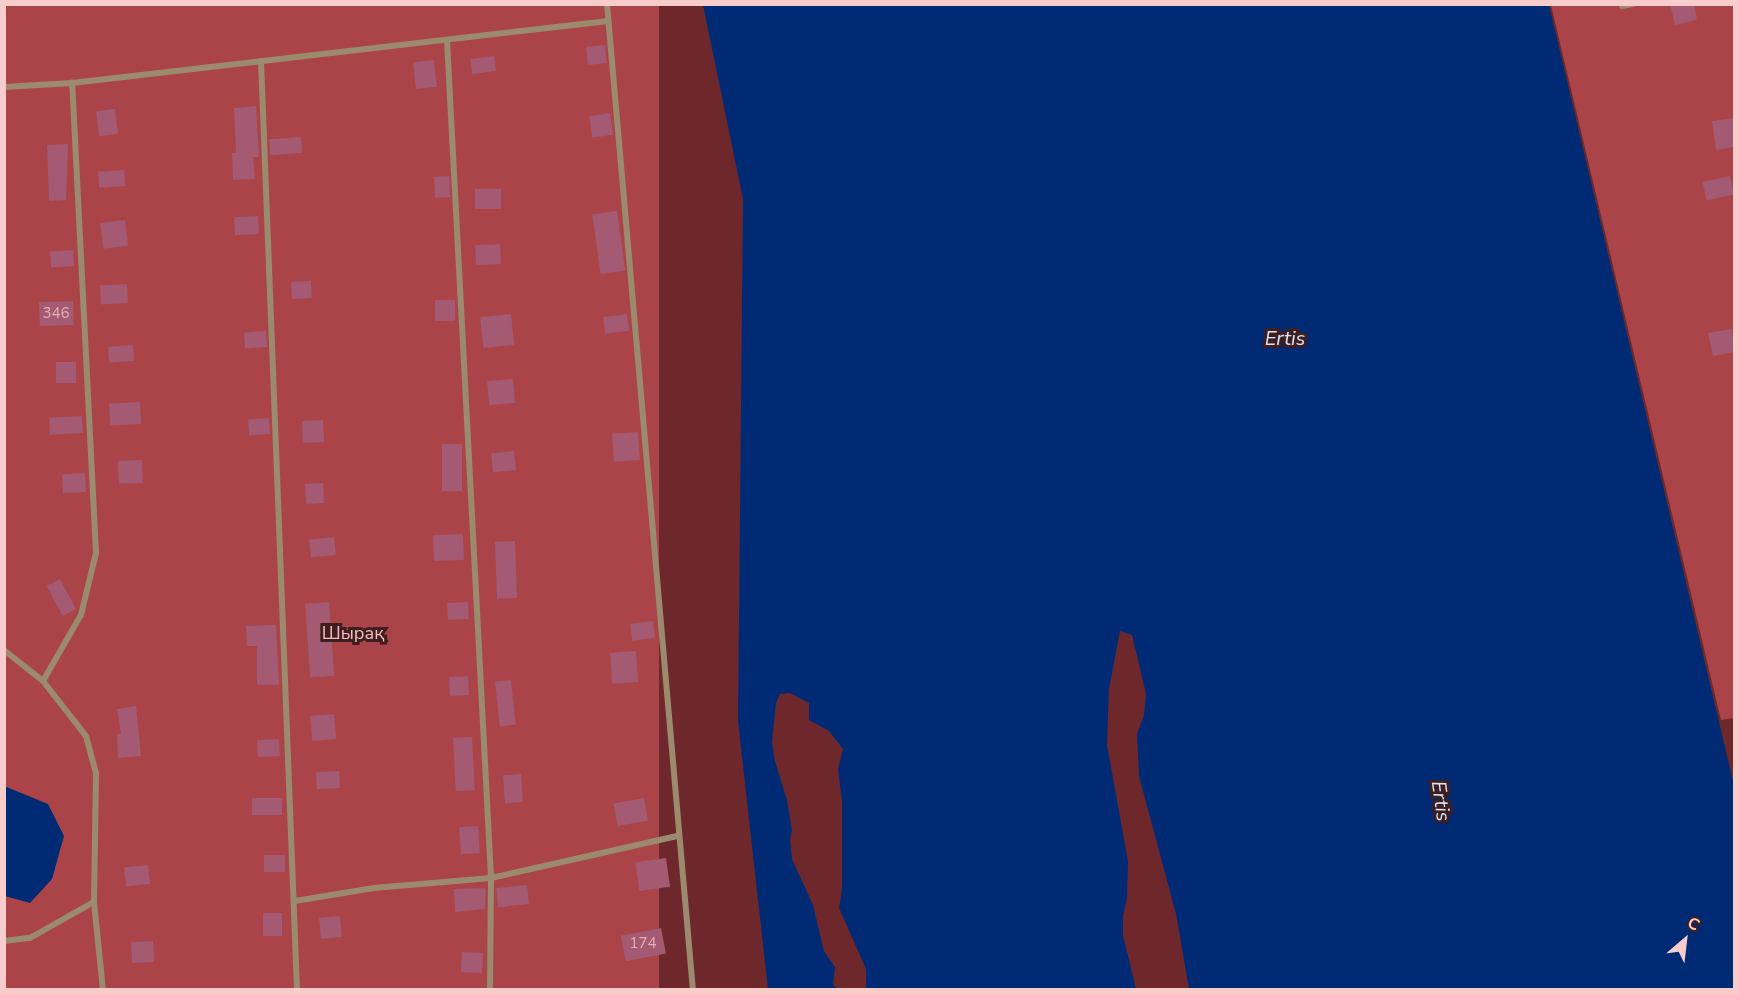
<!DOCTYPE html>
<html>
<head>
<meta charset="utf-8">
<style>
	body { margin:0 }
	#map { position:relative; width:1739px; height:994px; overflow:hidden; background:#6e282c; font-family:"Nunito Sans",sans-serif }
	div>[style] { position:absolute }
	.green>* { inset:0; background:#aa4449; transform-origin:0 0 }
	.water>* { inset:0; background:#002b74 }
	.building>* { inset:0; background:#a35a72; transform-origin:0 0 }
	.minor>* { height:6px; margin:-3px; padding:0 3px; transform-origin:3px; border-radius:3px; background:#9b8a6e }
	span { translate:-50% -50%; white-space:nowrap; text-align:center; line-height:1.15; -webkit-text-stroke:6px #3f1e1f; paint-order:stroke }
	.number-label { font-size:15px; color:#e3b0b5 }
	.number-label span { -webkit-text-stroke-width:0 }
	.park-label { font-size:18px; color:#f7bebd }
	.water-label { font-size:20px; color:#d5e3f8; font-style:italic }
	.frame { position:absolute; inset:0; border:6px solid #f8cccb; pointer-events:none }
	.north { position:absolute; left:1655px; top:910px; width:60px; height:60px; -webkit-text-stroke:4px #3f1e1f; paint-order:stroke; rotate:28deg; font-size:16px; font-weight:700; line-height:24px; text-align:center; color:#f8cccb }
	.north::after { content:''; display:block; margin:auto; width:21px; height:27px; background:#f8cccb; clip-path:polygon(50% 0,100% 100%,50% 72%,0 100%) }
</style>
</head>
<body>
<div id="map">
	<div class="green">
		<div style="left:5px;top:5px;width:654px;height:985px"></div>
		<div style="clip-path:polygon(1551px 5px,1734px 5px,1734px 718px,1721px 720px)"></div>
	</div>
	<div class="water">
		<div style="clip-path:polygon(703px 5px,1549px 5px,1734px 785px,1734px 989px,1189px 989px,1176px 914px,1139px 776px,1137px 734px,1144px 715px,1146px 694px,1132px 635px,1120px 631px,1109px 689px,1107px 745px,1128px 861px,1127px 898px,1123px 916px,1123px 935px,1136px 989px,866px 989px,866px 969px,839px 908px,842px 888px,842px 801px,838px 769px,843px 749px,829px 731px,809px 720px,809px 703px,790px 693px,780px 694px,776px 703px,772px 742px,775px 761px,787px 800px,792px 830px,790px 840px,792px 859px,813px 905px,824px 951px,835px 967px,833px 985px,838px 989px,768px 989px,738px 721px,743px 199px)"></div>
		<div style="clip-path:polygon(4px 786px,48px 804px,64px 836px,52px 879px,30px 903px,5px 896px)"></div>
	</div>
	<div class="building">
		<div style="clip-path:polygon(1670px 4px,1694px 4px,1697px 20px,1675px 25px)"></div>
		<div style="left:605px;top:45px;width:18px;height:19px;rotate:84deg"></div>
		<div style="left:494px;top:56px;width:15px;height:24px;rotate:82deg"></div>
		<div style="left:434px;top:60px;width:27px;height:21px;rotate:84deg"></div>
		<div style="clip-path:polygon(256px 106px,259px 157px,253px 157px,255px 179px,233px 180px,232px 153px,236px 153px,234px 108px)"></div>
		<div style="left:115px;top:109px;width:25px;height:19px;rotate:83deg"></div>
		<div style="left:610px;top:113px;width:22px;height:21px;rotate:82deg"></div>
		<div style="clip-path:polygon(1734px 118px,1734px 147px,1716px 150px,1712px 121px)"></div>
		<div style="left:301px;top:137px;width:16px;height:32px;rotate:86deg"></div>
		<div style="clip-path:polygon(68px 144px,66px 200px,49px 201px,47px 145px)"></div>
		<div style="left:124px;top:170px;width:16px;height:26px;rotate:86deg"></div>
		<div style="left:449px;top:176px;width:21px;height:15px;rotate:87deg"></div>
		<div style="left:1730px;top:176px;width:19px;height:28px;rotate:78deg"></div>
		<div style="left:501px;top:189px;width:20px;height:26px;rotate:90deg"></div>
		<div style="left:617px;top:211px;width:60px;height:25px;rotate:82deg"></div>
		<div style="left:258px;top:216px;width:18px;height:24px;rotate:87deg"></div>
		<div style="left:125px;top:220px;width:26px;height:25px;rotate:83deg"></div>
		<div style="left:500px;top:244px;width:20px;height:25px;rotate:87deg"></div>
		<div style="left:73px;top:250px;width:16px;height:23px;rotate:86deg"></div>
		<div style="left:311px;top:281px;width:17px;height:20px;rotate:87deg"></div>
		<div style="left:127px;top:284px;width:19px;height:27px;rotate:87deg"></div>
		<div style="left:435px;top:300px;width:20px;height:21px"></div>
		<div style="left:73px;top:301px;width:24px;height:34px;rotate:88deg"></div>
		<div style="left:511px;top:314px;width:31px;height:31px;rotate:84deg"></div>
		<div style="left:627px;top:314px;width:17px;height:24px;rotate:83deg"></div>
		<div style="clip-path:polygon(1732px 329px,1734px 352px,1713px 356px,1708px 333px)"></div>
		<div style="left:266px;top:331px;width:16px;height:22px;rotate:86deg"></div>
		<div style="left:133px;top:345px;width:16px;height:25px;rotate:86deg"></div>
		<div style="left:56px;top:362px;width:20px;height:21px"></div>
		<div style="left:513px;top:379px;width:24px;height:26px;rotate:85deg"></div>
		<div style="left:140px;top:402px;width:22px;height:31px;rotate:87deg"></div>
		<div style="left:82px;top:416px;width:17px;height:33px;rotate:87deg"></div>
		<div style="left:269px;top:418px;width:16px;height:21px;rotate:86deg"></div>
		<div style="left:323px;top:420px;width:22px;height:21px;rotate:87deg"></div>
		<div style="left:638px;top:432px;width:28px;height:26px;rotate:86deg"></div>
		<div style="left:442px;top:444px;width:20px;height:47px"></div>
		<div style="left:514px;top:451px;width:19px;height:23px;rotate:84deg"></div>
		<div style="left:142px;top:460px;width:23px;height:24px;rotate:88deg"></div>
		<div style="left:85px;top:473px;width:19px;height:23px;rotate:87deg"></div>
		<div style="left:323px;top:483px;width:20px;height:18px;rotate:87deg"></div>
		<div style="left:463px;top:534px;width:26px;height:30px;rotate:88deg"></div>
		<div style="left:334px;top:537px;width:18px;height:25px;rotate:84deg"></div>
		<div style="left:515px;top:541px;width:57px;height:20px;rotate:88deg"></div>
		<div style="left:60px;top:579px;width:34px;height:15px;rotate:62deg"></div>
		<div style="left:329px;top:602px;width:74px;height:24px;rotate:86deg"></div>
		<div style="left:468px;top:602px;width:17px;height:21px;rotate:87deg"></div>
		<div style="left:653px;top:621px;width:17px;height:23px;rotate:83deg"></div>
		<div style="clip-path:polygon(276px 625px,279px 685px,257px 685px,257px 646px,247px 646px,246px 626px)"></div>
		<div style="left:636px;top:651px;width:31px;height:26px;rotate:86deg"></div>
		<div style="left:468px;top:676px;width:19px;height:19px;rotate:87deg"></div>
		<div style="left:511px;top:680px;width:45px;height:16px;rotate:84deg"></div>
		<div style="clip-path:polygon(136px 706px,141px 756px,118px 758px,117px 734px,121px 734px,117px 709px)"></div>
		<div style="left:334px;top:714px;width:25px;height:24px;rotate:85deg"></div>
		<div style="left:472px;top:737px;width:53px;height:19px;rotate:87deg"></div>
		<div style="left:279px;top:739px;width:17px;height:22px;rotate:87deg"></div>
		<div style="left:339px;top:771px;width:17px;height:23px;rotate:87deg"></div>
		<div style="left:521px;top:774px;width:28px;height:18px;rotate:86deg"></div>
		<div style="left:282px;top:798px;width:17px;height:30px;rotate:90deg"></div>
		<div style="left:644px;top:798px;width:23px;height:31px;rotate:80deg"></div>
		<div style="left:478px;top:826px;width:27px;height:19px;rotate:86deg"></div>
		<div style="left:264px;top:855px;width:21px;height:17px"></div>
		<div style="left:666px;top:858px;width:29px;height:31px;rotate:82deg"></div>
		<div style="left:148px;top:865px;width:19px;height:24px;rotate:84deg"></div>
		<div style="left:527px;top:885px;width:19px;height:31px;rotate:84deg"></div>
		<div style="clip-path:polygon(483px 888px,486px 889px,485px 909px,455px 912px,454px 889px)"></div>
		<div style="left:263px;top:913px;width:19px;height:23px"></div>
		<div style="left:340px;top:916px;width:21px;height:21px;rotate:85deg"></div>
		<div style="left:661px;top:928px;width:26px;height:41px;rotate:79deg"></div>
		<div style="left:153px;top:941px;width:21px;height:22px;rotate:87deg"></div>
		<div style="left:462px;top:952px;width:21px;height:20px;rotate:3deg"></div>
	</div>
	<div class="minor">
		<div style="left:607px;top:4px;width:990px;rotate:85.02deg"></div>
		<div style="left:1622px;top:6px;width:11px;rotate:-10deg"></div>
		<div style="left:447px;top:40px;width:839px;rotate:86.99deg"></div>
		<div style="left:491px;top:878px;width:112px;rotate:90.5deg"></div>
		<div style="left:261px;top:61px;width:930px;rotate:87.78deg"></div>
		<div style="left:4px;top:87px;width:68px;rotate:-3.4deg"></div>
		<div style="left:72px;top:83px;width:540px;rotate:-6.6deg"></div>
		<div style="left:4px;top:650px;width:50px;rotate:38.5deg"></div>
		<div style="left:43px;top:681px;width:70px;rotate:52deg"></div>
		<div style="left:86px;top:736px;width:39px;rotate:75deg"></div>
		<div style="left:96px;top:774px;width:128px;rotate:90.9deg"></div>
		<div style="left:94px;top:902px;width:88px;rotate:84.2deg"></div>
		<div style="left:43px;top:681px;width:76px;rotate:-60.1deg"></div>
		<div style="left:81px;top:615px;width:64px;rotate:-76.4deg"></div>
		<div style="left:96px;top:553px;width:471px;rotate:-92.9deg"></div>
		<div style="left:295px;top:901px;width:80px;rotate:-9.3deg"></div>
		<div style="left:374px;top:888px;width:117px;rotate:-4.9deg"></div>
		<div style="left:491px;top:878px;width:192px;rotate:-12.7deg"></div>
		<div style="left:4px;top:941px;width:26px;rotate:-7deg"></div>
		<div style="left:30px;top:938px;width:73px;rotate:-29.4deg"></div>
	</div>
	<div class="number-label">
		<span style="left:56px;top:314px">346</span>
		<span style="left:643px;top:944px">174</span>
	</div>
	<div class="park-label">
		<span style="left:353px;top:633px">Шырақ</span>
	</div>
	<div class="water-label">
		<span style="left:1285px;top:338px">Ertis</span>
		<span style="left:1441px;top:801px;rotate:82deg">Ertis</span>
	</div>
	<div class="frame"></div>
	<div class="north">С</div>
</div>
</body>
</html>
